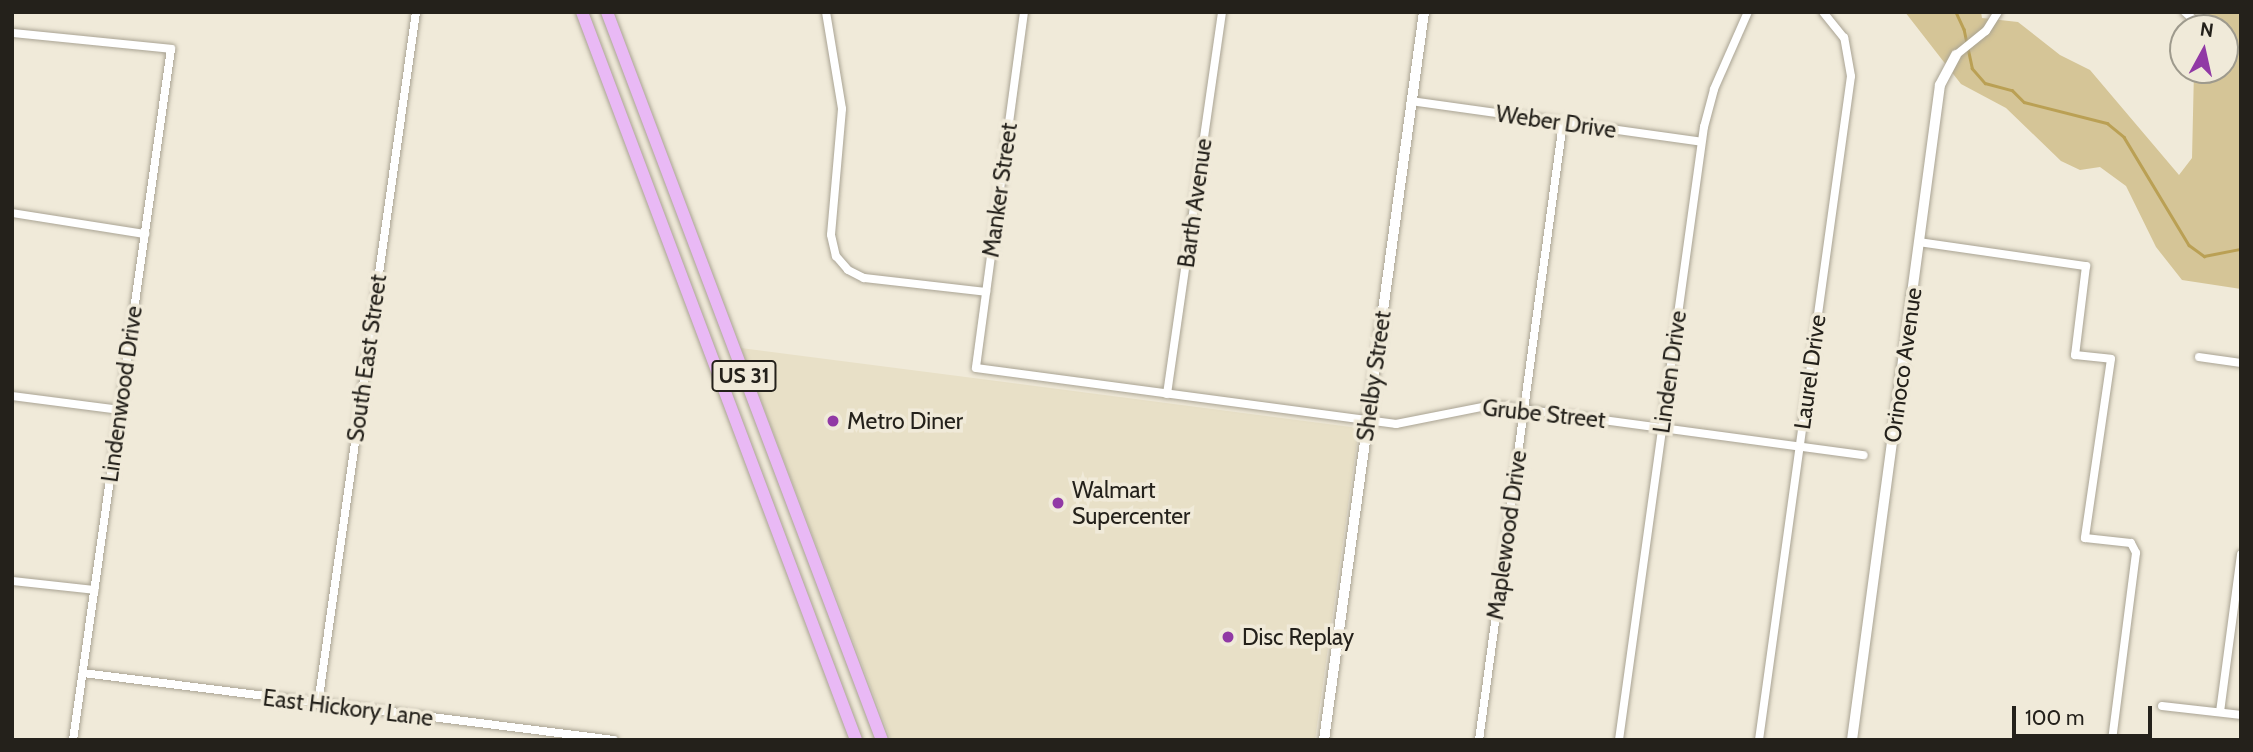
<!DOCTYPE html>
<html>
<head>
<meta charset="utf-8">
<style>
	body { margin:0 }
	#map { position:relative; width:2253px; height:752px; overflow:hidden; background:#f0ead9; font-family:Cabin,sans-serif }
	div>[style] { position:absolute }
	.built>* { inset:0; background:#e8e0c7 }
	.green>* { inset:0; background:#d5c597 }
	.stream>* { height:2.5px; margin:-1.25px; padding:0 1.25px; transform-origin:1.25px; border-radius:1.25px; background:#baa054 }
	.roads { filter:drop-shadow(0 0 2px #a9a393) drop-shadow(0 0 2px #a9a393) }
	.minor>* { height:8px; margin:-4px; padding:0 4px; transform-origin:4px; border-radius:4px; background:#fff }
	.tertiary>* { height:10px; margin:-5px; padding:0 5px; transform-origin:5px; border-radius:5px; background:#fff }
	.primary>* { height:12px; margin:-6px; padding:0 6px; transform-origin:6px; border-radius:6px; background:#e9b9f5 }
	.dots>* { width:19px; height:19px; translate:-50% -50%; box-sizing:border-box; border:4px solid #f0ead9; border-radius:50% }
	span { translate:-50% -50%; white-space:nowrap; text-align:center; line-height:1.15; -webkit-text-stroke:7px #f0ead9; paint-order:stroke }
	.shield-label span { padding:2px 5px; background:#f0ead9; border:2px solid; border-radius:5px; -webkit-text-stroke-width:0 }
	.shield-label { font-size:21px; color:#24211b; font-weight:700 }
	.street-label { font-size:23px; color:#24211b }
	.poi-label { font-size:23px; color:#24211b }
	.left { translate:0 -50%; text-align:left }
	.frame { position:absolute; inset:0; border:14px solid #24211b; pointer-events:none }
	.north { position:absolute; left:2169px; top:14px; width:70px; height:70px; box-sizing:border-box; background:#f0ead9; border:2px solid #9e9a8d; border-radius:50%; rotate:8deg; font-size:19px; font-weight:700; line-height:28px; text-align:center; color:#24211b }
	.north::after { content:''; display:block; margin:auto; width:24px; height:32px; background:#9139a5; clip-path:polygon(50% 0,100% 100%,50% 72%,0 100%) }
	.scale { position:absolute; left:2012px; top:706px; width:140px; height:32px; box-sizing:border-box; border:4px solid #24211b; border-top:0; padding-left:9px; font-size:21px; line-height:24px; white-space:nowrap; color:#24211b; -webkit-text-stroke:5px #f0ead9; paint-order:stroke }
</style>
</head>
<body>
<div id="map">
	<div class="built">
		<div style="clip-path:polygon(741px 348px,1359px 428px,1315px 740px,891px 740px)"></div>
	</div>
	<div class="green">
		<div style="clip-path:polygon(1905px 12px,1981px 12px,1982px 18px,2018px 22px,2060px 55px,2090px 70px,2179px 175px,2192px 158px,2194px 70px,2225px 70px,2225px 28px,2205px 28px,2209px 12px,2240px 12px,2241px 289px,2182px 280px,2156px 247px,2126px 186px,2100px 167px,2080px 170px,2061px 161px,2006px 108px,1961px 84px)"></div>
	</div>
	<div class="stream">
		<div style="left:1956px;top:12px;width:19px;rotate:65deg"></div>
		<div style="left:1964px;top:29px;width:40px;rotate:78deg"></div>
		<div style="left:1972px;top:68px;width:20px;rotate:49deg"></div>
		<div style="left:1985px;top:83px;width:28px;rotate:15deg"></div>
		<div style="left:2012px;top:90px;width:17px;rotate:45deg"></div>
		<div style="left:2024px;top:102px;width:86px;rotate:14.2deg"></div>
		<div style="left:2107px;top:123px;width:22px;rotate:39deg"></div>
		<div style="left:2124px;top:137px;width:126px;rotate:59deg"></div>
		<div style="left:2189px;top:245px;width:19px;rotate:36deg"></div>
		<div style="left:2204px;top:256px;width:38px;rotate:-11deg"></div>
	</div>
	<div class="roads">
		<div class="minor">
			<div style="left:826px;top:12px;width:98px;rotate:80.6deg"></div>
			<div style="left:842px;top:109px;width:126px;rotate:95deg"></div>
			<div style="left:831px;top:235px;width:22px;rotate:77deg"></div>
			<div style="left:836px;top:256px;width:18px;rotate:49deg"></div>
			<div style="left:848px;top:270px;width:18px;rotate:27deg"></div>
			<div style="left:864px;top:278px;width:123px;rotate:6.5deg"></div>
			<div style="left:1024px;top:12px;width:359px;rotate:97.7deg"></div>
			<div style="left:976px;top:368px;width:424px;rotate:7.6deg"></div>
			<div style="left:1396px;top:424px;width:98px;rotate:-11.2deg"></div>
			<div style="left:1492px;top:405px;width:375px;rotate:7.7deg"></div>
			<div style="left:2185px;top:12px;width:12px;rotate:42deg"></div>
			<div style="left:12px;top:33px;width:160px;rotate:5.7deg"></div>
			<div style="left:171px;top:49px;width:698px;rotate:98.07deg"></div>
			<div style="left:1956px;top:55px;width:38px;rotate:-39deg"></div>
			<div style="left:1986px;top:31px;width:22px;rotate:-58deg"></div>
			<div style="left:1411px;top:101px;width:293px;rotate:8deg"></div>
			<div style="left:12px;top:213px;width:135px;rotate:9deg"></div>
			<div style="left:1919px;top:242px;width:169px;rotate:8.2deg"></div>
			<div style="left:2086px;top:266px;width:90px;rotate:97deg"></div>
			<div style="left:2075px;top:355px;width:36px;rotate:6deg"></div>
			<div style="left:2111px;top:359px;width:181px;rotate:98.3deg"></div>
			<div style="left:2085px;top:538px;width:46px;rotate:6.2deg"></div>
			<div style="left:2131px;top:543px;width:11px;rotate:63deg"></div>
			<div style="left:2136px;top:553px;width:189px;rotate:97.3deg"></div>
			<div style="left:2199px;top:357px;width:42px;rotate:8.1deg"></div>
			<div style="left:1167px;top:394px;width:386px;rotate:-81.8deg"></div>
			<div style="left:12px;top:396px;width:109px;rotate:7.4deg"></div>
			<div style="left:12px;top:581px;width:83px;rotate:6.2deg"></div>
			<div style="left:83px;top:673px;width:535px;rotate:7.19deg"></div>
			<div style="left:318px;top:704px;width:699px;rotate:-81.94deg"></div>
			<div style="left:2162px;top:706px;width:80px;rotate:6.5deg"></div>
			<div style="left:2220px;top:712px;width:159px;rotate:-82.4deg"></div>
			<div style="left:1479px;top:740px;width:623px;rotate:-82.25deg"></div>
			<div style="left:1619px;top:740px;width:619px;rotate:-82.11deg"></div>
			<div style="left:1704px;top:127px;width:39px;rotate:-75deg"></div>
			<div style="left:1714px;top:89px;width:84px;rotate:-66.2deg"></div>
			<div style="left:1759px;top:740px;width:670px;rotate:-82.11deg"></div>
			<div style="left:1851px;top:76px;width:39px;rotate:-100deg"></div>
			<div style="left:1844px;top:38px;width:33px;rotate:-129deg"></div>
		</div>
		<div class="tertiary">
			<div style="left:1324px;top:740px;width:735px;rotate:-82.18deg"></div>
			<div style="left:1852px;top:740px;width:661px;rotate:-82.35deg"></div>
			<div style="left:1940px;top:85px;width:34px;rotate:-62deg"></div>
		</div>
		<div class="primary">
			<div style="left:582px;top:12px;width:778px;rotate:69.37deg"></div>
			<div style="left:607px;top:12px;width:778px;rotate:69.31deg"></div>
		</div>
	</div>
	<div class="dots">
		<div style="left:833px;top:421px;background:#9139a5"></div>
		<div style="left:1058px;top:503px;background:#9139a5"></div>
		<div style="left:1228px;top:637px;background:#9139a5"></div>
	</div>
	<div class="shield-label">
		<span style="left:744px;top:376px">US 31</span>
	</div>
	<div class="street-label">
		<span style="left:1556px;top:122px;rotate:8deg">Weber Drive</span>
		<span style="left:1000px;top:190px;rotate:-82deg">Manker Street</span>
		<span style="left:1195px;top:203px;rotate:-82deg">Barth Avenue</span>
		<span style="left:367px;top:358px;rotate:-82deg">South East Street</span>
		<span style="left:1903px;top:365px;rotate:-82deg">Orinoco Avenue</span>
		<span style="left:1670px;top:372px;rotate:-82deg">Linden Drive</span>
		<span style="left:1810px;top:372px;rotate:-82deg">Laurel Drive</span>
		<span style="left:1374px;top:376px;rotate:-82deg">Shelby Street</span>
		<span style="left:122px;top:394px;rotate:-82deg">Lindenwood Drive</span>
		<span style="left:1544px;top:414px;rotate:6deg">Grube Street</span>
		<span style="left:1507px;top:535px;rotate:-82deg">Maplewood Drive</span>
		<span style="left:348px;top:708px;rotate:7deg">East Hickory Lane</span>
	</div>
	<div class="poi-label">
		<span class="left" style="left:847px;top:421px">Metro Diner</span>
		<span class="left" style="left:1072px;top:503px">Walmart<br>Supercenter</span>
		<span class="left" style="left:1242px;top:637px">Disc Replay</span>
	</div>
	<div class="frame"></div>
	<div class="north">N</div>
	<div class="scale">100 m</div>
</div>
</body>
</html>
